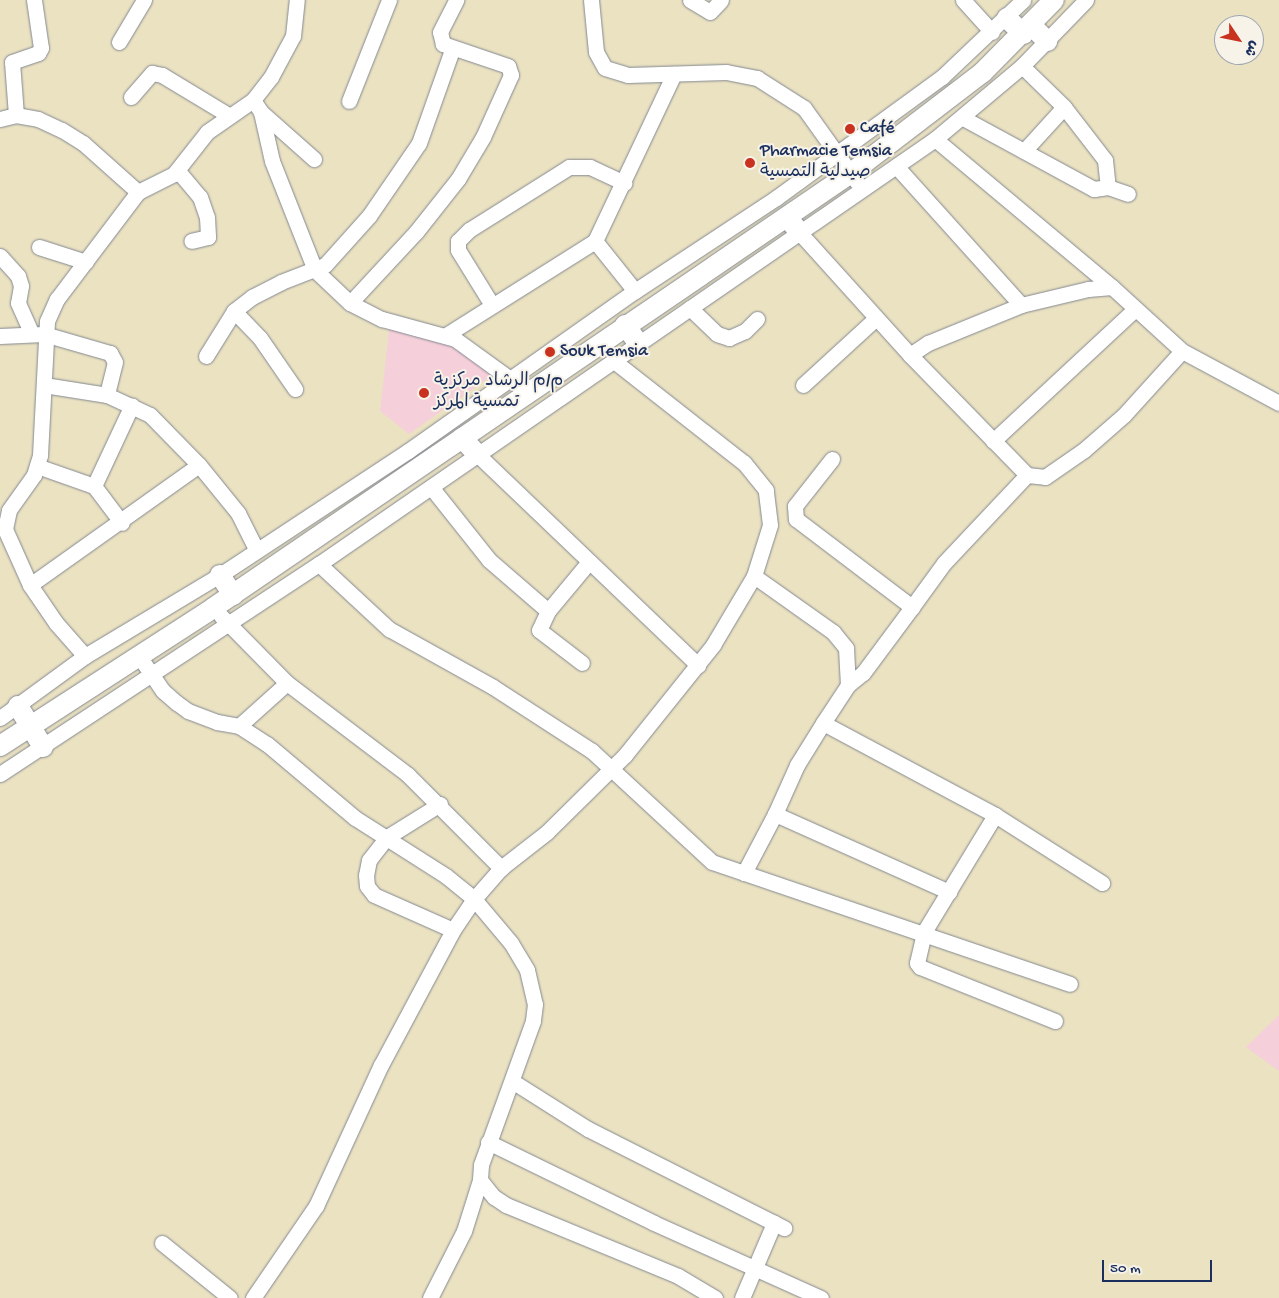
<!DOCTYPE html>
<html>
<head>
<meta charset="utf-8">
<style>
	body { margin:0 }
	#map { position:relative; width:1279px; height:1298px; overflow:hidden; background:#ebe2c2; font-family:"Gochi Hand","Playpen Sans Arabic",sans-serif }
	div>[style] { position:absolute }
	.built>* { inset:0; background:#f5cfda }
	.roads { filter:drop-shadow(0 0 1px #838890) drop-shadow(0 0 1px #838890) }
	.minor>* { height:15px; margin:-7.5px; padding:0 7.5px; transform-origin:7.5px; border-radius:7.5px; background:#fff }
	.major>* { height:20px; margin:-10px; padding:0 10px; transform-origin:10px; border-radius:10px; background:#fff }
	.dots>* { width:14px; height:14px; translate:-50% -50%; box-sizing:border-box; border:2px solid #f7f3e8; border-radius:50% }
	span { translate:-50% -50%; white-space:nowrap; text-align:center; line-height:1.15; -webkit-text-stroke:4px #f7f3e8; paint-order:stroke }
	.poi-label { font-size:18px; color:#1b2f5e }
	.left { translate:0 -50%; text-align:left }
	.north { position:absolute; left:1214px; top:15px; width:50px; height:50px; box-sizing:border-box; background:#f7f3e8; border:1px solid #9fa5b1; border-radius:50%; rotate:124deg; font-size:14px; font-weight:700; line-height:20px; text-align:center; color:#1b2f5e }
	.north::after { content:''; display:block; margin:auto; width:18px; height:22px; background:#c8321e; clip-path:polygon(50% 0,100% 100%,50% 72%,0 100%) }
	.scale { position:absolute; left:1102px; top:1260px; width:110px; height:22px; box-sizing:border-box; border:2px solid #1b2f5e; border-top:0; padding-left:6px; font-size:15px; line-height:18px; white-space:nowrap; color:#1b2f5e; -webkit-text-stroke:4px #f7f3e8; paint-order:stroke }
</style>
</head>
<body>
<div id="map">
	<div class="built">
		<div style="clip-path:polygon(390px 322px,459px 341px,477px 356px,491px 376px,409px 434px,380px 411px)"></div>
		<div style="clip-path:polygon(1279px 1015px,1279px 1071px,1246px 1047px)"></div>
	</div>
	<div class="roads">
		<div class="minor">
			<div style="left:591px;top:0;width:52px;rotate:84.5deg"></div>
			<div style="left:596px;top:52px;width:18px;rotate:61deg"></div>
			<div style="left:605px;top:68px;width:24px;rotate:17deg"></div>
			<div style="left:628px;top:75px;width:98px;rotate:-1.8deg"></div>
			<div style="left:726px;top:72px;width:32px;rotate:11deg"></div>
			<div style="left:757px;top:78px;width:56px;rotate:32.6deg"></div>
			<div style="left:804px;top:108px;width:91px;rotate:54.4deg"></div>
			<div style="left:690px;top:0;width:23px;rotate:31deg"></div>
			<div style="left:710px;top:12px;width:16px;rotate:-47deg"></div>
			<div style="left:963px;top:0;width:43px;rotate:47.8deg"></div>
			<div style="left:119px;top:42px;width:49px;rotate:-59.2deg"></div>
			<div style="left:1022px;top:66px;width:59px;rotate:44.3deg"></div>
			<div style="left:1064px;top:107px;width:67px;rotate:52.3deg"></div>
			<div style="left:1105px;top:160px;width:27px;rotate:84deg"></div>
			<div style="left:131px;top:97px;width:32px;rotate:-49deg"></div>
			<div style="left:152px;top:73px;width:10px;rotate:11deg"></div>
			<div style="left:162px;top:75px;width:79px;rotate:31.1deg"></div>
			<div style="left:253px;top:100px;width:14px;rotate:56deg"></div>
			<div style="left:261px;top:112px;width:50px;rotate:77.3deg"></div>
			<div style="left:272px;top:161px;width:117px;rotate:68.5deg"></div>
			<div style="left:315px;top:270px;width:48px;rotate:43.3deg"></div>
			<div style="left:350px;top:303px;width:36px;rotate:27deg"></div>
			<div style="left:382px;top:319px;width:76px;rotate:15.3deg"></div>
			<div style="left:455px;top:339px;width:90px;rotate:36deg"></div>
			<div style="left:349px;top:101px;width:109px;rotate:-68.4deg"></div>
			<div style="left:261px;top:112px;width:71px;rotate:41.6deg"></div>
			<div style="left:16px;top:115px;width:53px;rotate:-94.3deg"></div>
			<div style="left:12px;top:62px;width:28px;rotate:-19deg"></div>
			<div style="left:38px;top:53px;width:6px;rotate:-59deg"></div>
			<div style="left:41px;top:48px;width:49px;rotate:-98.3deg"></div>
			<div style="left:963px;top:118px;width:149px;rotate:28.5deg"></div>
			<div style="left:1094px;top:189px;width:14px;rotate:-8deg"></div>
			<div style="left:1108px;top:187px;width:21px;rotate:19deg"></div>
			<div style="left:0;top:119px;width:16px;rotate:-14deg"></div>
			<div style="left:16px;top:115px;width:22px;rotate:10deg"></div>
			<div style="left:38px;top:119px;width:26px;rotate:25deg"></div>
			<div style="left:62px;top:130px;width:25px;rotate:32deg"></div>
			<div style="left:83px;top:143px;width:74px;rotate:41.7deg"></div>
			<div style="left:935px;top:139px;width:231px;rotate:39.9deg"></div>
			<div style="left:1024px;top:151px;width:59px;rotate:-47.7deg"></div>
			<div style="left:896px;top:166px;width:187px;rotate:48deg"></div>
			<div style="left:178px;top:171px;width:34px;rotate:50deg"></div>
			<div style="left:200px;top:197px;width:21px;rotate:71deg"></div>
			<div style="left:207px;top:217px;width:20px;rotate:87deg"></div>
			<div style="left:208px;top:237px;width:17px;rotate:167deg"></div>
			<div style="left:799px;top:232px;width:166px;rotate:47.9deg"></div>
			<div style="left:910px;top:355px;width:22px;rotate:-34deg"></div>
			<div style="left:928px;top:343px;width:100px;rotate:-22.2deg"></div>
			<div style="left:1021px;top:305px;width:69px;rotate:-13.4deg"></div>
			<div style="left:1088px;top:289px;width:24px;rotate:-5deg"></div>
			<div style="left:1112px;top:287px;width:95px;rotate:42.4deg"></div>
			<div style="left:1182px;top:351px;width:110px;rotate:28.2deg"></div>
			<div style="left:595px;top:241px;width:64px;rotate:51.3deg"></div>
			<div style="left:39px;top:247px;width:49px;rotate:17.7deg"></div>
			<div style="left:0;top:256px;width:27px;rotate:48deg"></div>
			<div style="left:18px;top:276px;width:10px;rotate:73deg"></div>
			<div style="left:21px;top:286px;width:17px;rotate:100deg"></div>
			<div style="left:18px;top:303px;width:34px;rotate:66deg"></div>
			<div style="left:350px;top:303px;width:97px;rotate:-47.1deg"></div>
			<div style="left:416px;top:232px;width:68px;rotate:-51.6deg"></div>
			<div style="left:458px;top:179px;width:49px;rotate:-59.2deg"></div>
			<div style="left:483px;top:137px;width:68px;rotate:-65.7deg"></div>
			<div style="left:511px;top:75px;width:9px;rotate:-108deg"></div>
			<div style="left:508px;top:66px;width:69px;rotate:-161.3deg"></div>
			<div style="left:443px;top:44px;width:12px;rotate:-104deg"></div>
			<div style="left:440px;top:32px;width:36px;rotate:-63deg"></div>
			<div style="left:492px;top:305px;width:65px;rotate:-121.7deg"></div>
			<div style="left:458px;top:250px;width:9px;rotate:-90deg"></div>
			<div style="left:458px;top:241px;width:16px;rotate:-45deg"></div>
			<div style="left:469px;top:230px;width:118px;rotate:-32.2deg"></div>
			<div style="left:569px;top:167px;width:21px"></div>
			<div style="left:590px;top:167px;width:38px;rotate:25deg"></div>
			<div style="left:690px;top:308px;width:37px;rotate:44deg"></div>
			<div style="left:717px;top:334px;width:13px;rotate:18deg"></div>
			<div style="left:729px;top:338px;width:17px;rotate:-24deg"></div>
			<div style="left:745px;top:331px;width:17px;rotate:-45deg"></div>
			<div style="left:234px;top:311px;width:37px;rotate:46deg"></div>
			<div style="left:260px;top:338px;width:62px;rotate:55.5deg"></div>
			<div style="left:446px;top:335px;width:176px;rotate:-32.2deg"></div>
			<div style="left:595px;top:241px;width:185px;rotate:-64.7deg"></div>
			<div style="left:0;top:336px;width:44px;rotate:-2.6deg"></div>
			<div style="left:44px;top:334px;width:69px;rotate:16.1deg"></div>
			<div style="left:110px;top:353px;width:10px;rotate:61deg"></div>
			<div style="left:115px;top:362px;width:34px;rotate:104deg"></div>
			<div style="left:910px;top:355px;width:168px;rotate:45.7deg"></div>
			<div style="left:206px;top:356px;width:53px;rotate:-58.1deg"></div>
			<div style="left:234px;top:311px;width:23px;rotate:-38deg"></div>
			<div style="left:252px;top:297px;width:33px;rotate:-27deg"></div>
			<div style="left:281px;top:282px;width:47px;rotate:-21.1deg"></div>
			<div style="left:325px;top:265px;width:66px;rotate:-48.1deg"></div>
			<div style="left:369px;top:216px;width:88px;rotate:-55.6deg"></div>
			<div style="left:419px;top:143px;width:99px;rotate:-70.5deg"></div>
			<div style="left:44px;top:385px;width:64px;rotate:9deg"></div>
			<div style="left:107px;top:395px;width:47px;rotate:24.9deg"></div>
			<div style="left:150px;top:415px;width:70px;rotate:45.6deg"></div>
			<div style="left:199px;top:465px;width:62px;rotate:50.9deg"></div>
			<div style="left:238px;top:513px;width:42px;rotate:63.4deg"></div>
			<div style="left:803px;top:385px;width:98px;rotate:-42.5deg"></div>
			<div style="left:993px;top:441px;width:194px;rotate:-42.9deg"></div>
			<div style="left:477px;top:454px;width:306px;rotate:43.7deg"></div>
			<div style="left:832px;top:459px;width:60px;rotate:128.2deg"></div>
			<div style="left:795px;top:506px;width:13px;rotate:86deg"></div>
			<div style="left:796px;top:519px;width:146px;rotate:37.2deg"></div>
			<div style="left:912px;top:607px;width:54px;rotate:-54deg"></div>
			<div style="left:944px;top:563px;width:121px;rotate:-46.7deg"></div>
			<div style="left:1027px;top:475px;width:18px;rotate:6deg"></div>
			<div style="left:1045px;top:477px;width:47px;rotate:-34.7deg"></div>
			<div style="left:1084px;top:450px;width:53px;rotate:-41.2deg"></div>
			<div style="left:1124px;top:415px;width:86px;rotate:-47.8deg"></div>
			<div style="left:37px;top:466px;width:60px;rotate:19.3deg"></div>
			<div style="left:94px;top:486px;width:46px;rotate:52.9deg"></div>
			<div style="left:94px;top:486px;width:89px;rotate:-64.9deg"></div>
			<div style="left:431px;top:487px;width:93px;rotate:51.5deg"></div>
			<div style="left:489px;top:560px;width:78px;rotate:40.8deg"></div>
			<div style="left:548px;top:611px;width:62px;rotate:-50.2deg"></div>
			<div style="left:319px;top:564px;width:96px;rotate:42.9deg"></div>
			<div style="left:389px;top:629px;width:119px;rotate:29.1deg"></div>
			<div style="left:493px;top:687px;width:118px;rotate:32.9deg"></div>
			<div style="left:592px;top:751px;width:163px;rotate:42.8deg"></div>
			<div style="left:712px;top:862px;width:378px;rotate:18.8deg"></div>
			<div style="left:754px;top:576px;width:97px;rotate:35.3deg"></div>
			<div style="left:833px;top:632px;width:21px;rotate:51deg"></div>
			<div style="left:846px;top:648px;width:37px;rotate:87deg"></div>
			<div style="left:848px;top:685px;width:45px;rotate:123.3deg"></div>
			<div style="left:823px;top:723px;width:195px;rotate:28.1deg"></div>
			<div style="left:30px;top:585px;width:207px;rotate:-35.4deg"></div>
			<div style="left:548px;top:611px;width:21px;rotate:115deg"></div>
			<div style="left:539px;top:630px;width:54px;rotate:37.5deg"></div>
			<div style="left:221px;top:616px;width:94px;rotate:45.4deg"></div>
			<div style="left:287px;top:683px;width:152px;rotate:37.2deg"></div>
			<div style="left:408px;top:775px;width:132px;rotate:45deg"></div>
			<div style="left:85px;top:656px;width:44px;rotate:-131.3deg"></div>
			<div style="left:56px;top:623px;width:46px;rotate:-124.4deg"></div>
			<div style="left:30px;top:585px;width:61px;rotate:-114.1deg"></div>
			<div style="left:5px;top:529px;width:19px;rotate:-78deg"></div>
			<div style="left:9px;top:510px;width:43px;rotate:-54.5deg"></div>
			<div style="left:34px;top:475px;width:21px;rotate:-73deg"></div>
			<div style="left:40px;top:455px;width:134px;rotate:-87deg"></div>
			<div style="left:47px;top:321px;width:24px;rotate:-66deg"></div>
			<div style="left:57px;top:299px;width:134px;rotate:-52.9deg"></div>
			<div style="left:138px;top:192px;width:40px;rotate:-26.6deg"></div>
			<div style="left:174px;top:174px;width:53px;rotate:-51.8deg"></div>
			<div style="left:207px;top:132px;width:56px;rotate:-34.8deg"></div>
			<div style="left:253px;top:100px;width:29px;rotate:-52deg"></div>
			<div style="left:271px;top:77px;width:47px;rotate:-61.8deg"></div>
			<div style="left:293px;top:36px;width:36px;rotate:-84deg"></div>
			<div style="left:139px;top:656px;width:42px;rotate:55.6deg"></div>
			<div style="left:163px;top:691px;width:18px;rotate:41deg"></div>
			<div style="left:177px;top:703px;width:14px;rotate:36deg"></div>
			<div style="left:188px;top:711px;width:31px;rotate:21deg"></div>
			<div style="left:217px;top:722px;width:22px;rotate:10deg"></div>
			<div style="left:239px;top:726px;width:33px;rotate:33deg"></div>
			<div style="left:267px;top:744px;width:115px;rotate:40.1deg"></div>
			<div style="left:355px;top:818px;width:108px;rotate:32.5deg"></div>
			<div style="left:446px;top:876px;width:36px;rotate:39deg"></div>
			<div style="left:474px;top:899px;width:57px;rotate:49.9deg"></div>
			<div style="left:511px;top:943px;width:31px;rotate:59deg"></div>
			<div style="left:527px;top:970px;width:35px;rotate:77deg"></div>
			<div style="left:535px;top:1004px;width:17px;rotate:97deg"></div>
			<div style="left:533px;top:1021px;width:153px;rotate:109.9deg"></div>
			<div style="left:481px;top:1165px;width:15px;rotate:94deg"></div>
			<div style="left:480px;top:1180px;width:22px;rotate:51deg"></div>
			<div style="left:494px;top:1197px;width:14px;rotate:34deg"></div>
			<div style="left:506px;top:1205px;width:186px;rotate:22.4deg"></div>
			<div style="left:678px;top:1276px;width:43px;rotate:30.7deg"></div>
			<div style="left:848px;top:685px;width:19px;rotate:-39deg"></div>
			<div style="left:863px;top:673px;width:82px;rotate:-53.4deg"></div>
			<div style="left:0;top:718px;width:105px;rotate:-36.1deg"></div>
			<div style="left:85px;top:656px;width:157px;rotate:-31deg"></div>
			<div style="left:220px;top:575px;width:225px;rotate:-33.4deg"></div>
			<div style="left:408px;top:451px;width:278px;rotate:-35.2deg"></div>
			<div style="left:635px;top:291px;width:169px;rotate:-33.4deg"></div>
			<div style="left:776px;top:198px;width:205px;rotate:-36.1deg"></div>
			<div style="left:942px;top:77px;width:112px;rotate:-43.5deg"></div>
			<div style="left:239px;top:726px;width:64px;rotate:-41.9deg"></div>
			<div style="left:0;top:774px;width:382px;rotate:-33.4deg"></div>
			<div style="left:319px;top:564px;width:748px;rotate:-34.6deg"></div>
			<div style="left:935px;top:139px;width:114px;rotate:-40deg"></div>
			<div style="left:1022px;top:66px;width:92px;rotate:-45.9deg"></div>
			<div style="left:440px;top:804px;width:62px;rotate:148.1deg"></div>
			<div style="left:387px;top:837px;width:29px;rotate:128deg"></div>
			<div style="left:369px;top:860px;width:15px;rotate:101deg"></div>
			<div style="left:366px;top:875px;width:11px;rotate:85deg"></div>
			<div style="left:367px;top:886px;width:11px;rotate:52deg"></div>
			<div style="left:374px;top:895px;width:86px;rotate:23.9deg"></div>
			<div style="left:775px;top:814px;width:54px;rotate:-65.8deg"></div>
			<div style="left:797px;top:765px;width:49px;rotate:-58.2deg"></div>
			<div style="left:744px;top:873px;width:67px;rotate:-62.3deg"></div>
			<div style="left:775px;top:814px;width:191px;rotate:24.1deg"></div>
			<div style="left:1055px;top:1021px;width:145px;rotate:-158.2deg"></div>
			<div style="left:920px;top:967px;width:5px;rotate:-127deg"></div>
			<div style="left:917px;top:963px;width:32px;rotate:-77deg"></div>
			<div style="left:924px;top:932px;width:137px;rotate:-58.7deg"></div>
			<div style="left:995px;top:815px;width:127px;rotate:32.4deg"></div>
			<div style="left:512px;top:1081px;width:90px;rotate:32.3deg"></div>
			<div style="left:588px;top:1129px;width:220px;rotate:26.8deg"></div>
			<div style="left:488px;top:1142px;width:185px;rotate:26deg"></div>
			<div style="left:654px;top:1223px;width:183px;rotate:24.2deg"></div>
			<div style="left:162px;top:1243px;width:87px;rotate:39deg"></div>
			<div style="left:253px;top:1298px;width:112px;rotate:-55.6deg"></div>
			<div style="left:316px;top:1206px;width:155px;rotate:-65.3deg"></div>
			<div style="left:381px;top:1065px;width:153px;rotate:-61.9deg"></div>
			<div style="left:453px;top:930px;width:37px;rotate:-56deg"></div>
			<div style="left:474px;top:899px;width:41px;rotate:-48.9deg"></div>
			<div style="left:501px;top:868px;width:58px;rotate:-38deg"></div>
			<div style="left:547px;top:832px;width:110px;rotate:-44.6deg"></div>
			<div style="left:625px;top:755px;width:141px;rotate:-51.3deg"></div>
			<div style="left:713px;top:645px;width:80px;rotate:-59.3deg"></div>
			<div style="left:754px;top:576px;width:53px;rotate:-72.6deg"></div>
			<div style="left:770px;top:525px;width:35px;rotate:-97deg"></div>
			<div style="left:766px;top:490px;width:35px;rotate:-129deg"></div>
			<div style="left:744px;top:463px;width:165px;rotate:-141.9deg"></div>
			<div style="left:430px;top:1298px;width:75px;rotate:-63.1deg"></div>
			<div style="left:464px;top:1231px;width:53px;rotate:-72.6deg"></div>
			<div style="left:742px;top:1298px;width:82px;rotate:-66.9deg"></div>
		</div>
		<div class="major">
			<div style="left:1007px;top:18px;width:23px;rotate:45deg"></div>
			<div style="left:1031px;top:25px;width:23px;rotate:45deg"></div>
			<div style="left:787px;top:217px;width:19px;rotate:51deg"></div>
			<div style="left:625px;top:325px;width:22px;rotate:54deg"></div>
			<div style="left:462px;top:438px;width:22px;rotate:47deg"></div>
			<div style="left:220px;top:575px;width:24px;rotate:57deg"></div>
			<div style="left:18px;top:706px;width:48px;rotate:58.6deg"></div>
			<div style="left:0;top:746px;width:254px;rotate:-32.9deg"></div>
			<div style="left:213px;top:608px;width:772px;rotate:-34.29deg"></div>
			<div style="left:851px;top:173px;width:166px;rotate:-37.4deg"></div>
			<div style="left:983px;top:72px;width:101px;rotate:-45.4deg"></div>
		</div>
	</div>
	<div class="dots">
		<div style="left:850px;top:129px;background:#c8321e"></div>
		<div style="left:750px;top:163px;background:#c8321e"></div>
		<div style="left:550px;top:352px;background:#c8321e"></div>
		<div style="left:424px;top:393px;background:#c8321e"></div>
	</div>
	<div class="poi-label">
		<span class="left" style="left:860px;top:129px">Café</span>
		<span class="left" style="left:760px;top:163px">Pharmacie Temsia<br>صيدلية التمسية</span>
		<span class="left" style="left:560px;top:352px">Souk Temsia</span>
		<span class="left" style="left:434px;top:393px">م/م الرشاد مركزية<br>تمسية المركز</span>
	</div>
	<div class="north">ش</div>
	<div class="scale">50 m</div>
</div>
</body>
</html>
